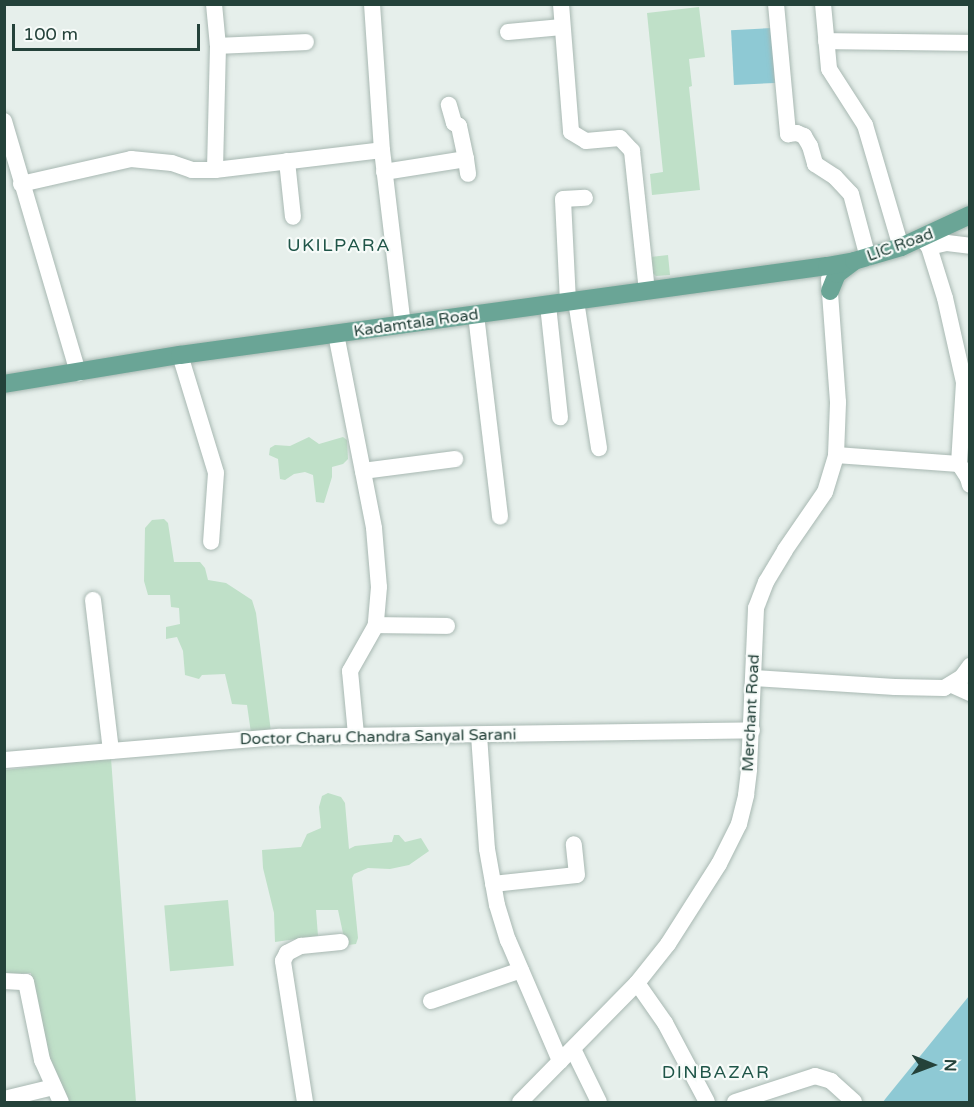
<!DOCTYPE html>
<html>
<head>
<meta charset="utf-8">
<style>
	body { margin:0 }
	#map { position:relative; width:974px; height:1107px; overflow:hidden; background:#e6efeb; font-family:"Varela Round",sans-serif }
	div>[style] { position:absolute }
	.green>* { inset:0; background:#bfe0c8; transform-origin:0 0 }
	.water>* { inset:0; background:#8ec9d4; transform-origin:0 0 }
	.roads { filter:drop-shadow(0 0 2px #a8b8b2) drop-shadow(0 0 2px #a8b8b2) }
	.minor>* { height:16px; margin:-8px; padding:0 8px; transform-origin:8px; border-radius:8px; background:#fff }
	.major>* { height:18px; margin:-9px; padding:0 9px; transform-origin:9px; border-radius:9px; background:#6aa596 }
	span { translate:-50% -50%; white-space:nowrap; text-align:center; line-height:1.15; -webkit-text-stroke:4.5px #f7fbf9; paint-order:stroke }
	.street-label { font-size:16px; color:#24423a }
	.neighbourhood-label { font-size:18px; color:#1f5548; letter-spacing:1.5px }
	.frame { position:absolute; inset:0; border:6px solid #24423a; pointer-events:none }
	.north { position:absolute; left:902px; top:1035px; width:60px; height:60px; -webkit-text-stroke:4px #f7fbf9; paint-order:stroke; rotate:91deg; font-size:16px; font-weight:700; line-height:24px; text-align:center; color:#24423a }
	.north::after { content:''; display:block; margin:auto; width:21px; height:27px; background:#24423a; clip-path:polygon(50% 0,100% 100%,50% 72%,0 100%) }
	.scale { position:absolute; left:12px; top:24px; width:188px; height:27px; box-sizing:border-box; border:3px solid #24423a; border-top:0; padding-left:8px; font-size:18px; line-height:21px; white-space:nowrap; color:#24423a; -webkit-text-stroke:4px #f7fbf9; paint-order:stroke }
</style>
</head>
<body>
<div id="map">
	<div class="green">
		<div style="clip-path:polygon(699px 7px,705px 57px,689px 59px,692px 86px,689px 87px,700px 190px,652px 195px,650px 174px,663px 172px,647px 13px)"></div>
		<div style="clip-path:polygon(668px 255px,670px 275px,656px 276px,643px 266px,642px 258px)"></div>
		<div style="clip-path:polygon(309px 437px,319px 444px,343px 437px,347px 440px,348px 459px,343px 464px,332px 467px,332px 477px,324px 503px,316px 502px,313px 475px,305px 472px,294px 474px,285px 480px,280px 479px,278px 459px,269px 455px,270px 448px,275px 445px,290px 446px)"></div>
		<div style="clip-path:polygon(164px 519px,168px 523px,174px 562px,200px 562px,205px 568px,208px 580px,226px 583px,252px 600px,256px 613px,271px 732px,251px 733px,247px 705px,232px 704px,225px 674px,202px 675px,199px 679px,185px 675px,183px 651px,177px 637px,166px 639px,166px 627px,180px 624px,179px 608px,171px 607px,170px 595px,148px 595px,144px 581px,145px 528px,152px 520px)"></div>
		<div style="clip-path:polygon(111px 758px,136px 1102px,69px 1102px,45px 1057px,47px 1042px,35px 1013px,31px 973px,5px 974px,5px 770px)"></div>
		<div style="clip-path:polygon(328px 793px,341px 797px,345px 803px,349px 849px,355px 846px,392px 842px,394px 835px,399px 835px,405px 842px,421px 838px,429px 851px,409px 865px,390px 869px,368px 868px,354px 874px,352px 878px,358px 938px,356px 944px,348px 945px,344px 938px,338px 910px,316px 910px,318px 936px,275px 942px,274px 913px,263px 868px,262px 850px,301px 847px,307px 834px,321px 828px,319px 807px,322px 796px)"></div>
		<div style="left:228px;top:900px;width:66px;height:64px;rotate:85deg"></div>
	</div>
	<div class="water">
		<div style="left:772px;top:28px;width:55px;height:41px;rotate:87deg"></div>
		<div style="clip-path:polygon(969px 996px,968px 1102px,883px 1102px,886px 1098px)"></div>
	</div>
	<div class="roads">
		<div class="minor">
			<div style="left:214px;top:4px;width:42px;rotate:84.6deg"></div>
			<div style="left:218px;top:46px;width:124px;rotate:91.4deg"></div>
			<div style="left:372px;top:4px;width:146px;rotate:86.1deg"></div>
			<div style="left:382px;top:150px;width:176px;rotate:83.2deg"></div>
			<div style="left:561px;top:4px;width:128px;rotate:85.5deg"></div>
			<div style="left:571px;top:132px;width:17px;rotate:31deg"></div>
			<div style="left:586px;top:141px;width:34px;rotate:-5deg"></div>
			<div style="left:620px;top:138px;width:18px;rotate:47deg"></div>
			<div style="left:632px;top:151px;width:141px;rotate:83.9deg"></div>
			<div style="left:776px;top:4px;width:131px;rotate:84.7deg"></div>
			<div style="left:788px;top:134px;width:9px;rotate:-6deg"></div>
			<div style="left:797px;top:133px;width:8px;rotate:23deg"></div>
			<div style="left:804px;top:136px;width:12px;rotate:59deg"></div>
			<div style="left:810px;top:146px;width:19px;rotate:74deg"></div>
			<div style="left:815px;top:164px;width:24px;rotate:33deg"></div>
			<div style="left:835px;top:177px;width:23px;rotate:47deg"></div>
			<div style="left:851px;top:194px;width:66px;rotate:75.1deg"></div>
			<div style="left:823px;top:4px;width:65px;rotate:84.7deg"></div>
			<div style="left:829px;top:69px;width:67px;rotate:57.3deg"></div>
			<div style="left:865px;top:125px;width:127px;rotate:73.6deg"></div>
			<div style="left:508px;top:32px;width:54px;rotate:-5.3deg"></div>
			<div style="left:826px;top:41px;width:144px;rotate:0.8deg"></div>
			<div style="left:218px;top:46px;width:88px;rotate:-2.6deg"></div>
			<div style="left:4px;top:121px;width:263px;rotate:73.6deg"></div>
			<div style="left:466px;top:159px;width:15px;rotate:82deg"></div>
			<div style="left:287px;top:161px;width:56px;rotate:83.9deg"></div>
			<div style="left:384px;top:172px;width:83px;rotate:-9deg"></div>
			<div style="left:466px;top:159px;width:34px;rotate:-102deg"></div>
			<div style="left:459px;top:126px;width:6px;rotate:-149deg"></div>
			<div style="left:454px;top:123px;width:19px;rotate:-106deg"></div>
			<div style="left:21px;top:184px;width:113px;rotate:-12.8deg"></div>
			<div style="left:131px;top:159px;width:41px;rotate:5.6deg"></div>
			<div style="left:172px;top:163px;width:21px;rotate:19deg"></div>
			<div style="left:192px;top:170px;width:23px"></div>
			<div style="left:215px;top:170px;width:168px;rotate:-6.8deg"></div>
			<div style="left:923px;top:240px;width:9px;rotate:49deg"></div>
			<div style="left:929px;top:247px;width:18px;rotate:-13deg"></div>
			<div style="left:947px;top:243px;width:23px;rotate:7deg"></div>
			<div style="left:929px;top:247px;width:53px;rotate:72.6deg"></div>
			<div style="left:945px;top:298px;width:86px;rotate:77.3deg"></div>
			<div style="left:964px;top:382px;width:6px"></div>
			<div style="left:576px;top:301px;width:149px;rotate:81.1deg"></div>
			<div style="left:568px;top:302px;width:103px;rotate:-92.8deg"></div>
			<div style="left:563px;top:199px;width:22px;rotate:-3deg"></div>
			<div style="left:548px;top:305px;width:113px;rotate:83.9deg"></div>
			<div style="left:476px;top:315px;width:203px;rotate:83.2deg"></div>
			<div style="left:336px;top:334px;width:198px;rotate:78.9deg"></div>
			<div style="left:374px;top:528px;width:59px;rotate:85.2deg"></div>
			<div style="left:379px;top:587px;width:38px;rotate:95deg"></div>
			<div style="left:376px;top:625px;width:53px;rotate:119.5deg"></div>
			<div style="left:350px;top:671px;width:64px;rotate:84.6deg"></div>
			<div style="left:180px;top:355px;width:123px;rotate:73deg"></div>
			<div style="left:216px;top:473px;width:69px;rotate:94.1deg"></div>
			<div style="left:836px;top:455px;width:123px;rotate:4.2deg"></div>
			<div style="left:959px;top:464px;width:17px;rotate:57deg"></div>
			<div style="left:968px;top:478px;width:7px;rotate:74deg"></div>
			<div style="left:959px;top:464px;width:82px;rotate:-86.5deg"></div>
			<div style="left:363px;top:471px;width:93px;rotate:-7.4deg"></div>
			<div style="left:93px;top:600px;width:152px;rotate:83.2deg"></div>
			<div style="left:376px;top:625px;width:71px;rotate:0.8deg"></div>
			<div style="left:754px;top:678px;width:141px;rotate:3.7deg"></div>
			<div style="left:895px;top:687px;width:49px;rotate:1.2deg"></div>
			<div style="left:944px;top:688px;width:21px;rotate:-31deg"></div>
			<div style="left:962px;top:677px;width:14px;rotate:-54deg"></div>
			<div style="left:952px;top:685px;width:20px;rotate:24deg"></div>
			<div style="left:479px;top:735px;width:114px;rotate:86deg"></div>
			<div style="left:487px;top:849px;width:57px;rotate:79.9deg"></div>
			<div style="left:497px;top:905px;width:37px;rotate:73deg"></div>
			<div style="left:508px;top:940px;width:132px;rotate:66.7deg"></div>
			<div style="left:4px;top:760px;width:275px;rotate:-4.8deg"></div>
			<div style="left:278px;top:737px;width:474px;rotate:-0.8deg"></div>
			<div style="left:493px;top:884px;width:84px;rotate:-6.1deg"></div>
			<div style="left:577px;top:875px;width:31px;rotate:-96deg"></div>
			<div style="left:4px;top:981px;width:22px;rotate:3deg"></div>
			<div style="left:26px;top:982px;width:80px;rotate:78.4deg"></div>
			<div style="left:42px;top:1060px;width:46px;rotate:65.7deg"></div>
			<div style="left:637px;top:983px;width:49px;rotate:55deg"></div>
			<div style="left:665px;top:1023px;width:89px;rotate:62deg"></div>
			<div style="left:431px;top:1001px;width:95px;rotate:-19deg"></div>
			<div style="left:573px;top:1049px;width:59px;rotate:63.9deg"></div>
			<div style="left:4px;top:1099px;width:51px;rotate:-13.5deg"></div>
			<div style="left:305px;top:1102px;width:143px;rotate:-98.9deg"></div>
			<div style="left:283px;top:961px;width:9px;rotate:-63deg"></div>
			<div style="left:287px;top:953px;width:16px;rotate:-27deg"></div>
			<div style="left:301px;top:946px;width:40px;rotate:-5.7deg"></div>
			<div style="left:520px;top:1102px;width:167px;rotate:-45.5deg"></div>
			<div style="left:637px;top:983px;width:50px;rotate:-51.5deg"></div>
			<div style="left:668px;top:944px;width:95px;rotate:-57.5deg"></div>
			<div style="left:719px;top:864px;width:45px;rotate:-63.4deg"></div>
			<div style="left:739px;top:824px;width:30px;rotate:-76deg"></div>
			<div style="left:746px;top:795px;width:26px;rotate:-83deg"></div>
			<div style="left:749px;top:769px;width:161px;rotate:-87.5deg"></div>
			<div style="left:756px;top:608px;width:28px;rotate:-69deg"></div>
			<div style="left:766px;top:582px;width:37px;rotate:-59deg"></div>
			<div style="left:785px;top:550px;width:70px;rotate:-55.4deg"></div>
			<div style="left:825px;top:492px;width:39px;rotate:-73deg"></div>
			<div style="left:836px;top:455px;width:53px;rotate:-87.8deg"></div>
			<div style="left:838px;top:402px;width:123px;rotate:-94.2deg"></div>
			<div style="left:735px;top:1102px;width:84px;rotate:-18deg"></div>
			<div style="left:815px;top:1076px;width:17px;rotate:17deg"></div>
			<div style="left:831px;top:1081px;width:31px;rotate:42deg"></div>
		</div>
		<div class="major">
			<div style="left:830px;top:291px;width:18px;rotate:-68deg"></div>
			<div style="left:837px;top:274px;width:20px;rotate:-37deg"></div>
			<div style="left:4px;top:384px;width:178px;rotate:-9.4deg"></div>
			<div style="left:180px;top:355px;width:653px;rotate:-7.83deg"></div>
			<div style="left:827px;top:266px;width:27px;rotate:-10deg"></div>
			<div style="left:854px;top:261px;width:49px;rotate:-16.6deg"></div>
			<div style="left:901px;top:247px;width:76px;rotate:-24.9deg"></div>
		</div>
	</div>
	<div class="street-label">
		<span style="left:900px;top:245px;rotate:-20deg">LIC Road</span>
		<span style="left:416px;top:323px;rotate:-8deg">Kadamtala Road</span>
		<span style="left:751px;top:713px;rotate:-87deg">Merchant Road</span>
		<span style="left:378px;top:737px;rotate:-1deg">Doctor Charu Chandra Sanyal Sarani</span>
	</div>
	<div class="neighbourhood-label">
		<span style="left:339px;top:245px">UKILPARA</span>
		<span style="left:716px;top:1072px">DINBAZAR</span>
	</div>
	<div class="frame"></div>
	<div class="north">N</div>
	<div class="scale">100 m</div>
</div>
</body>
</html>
